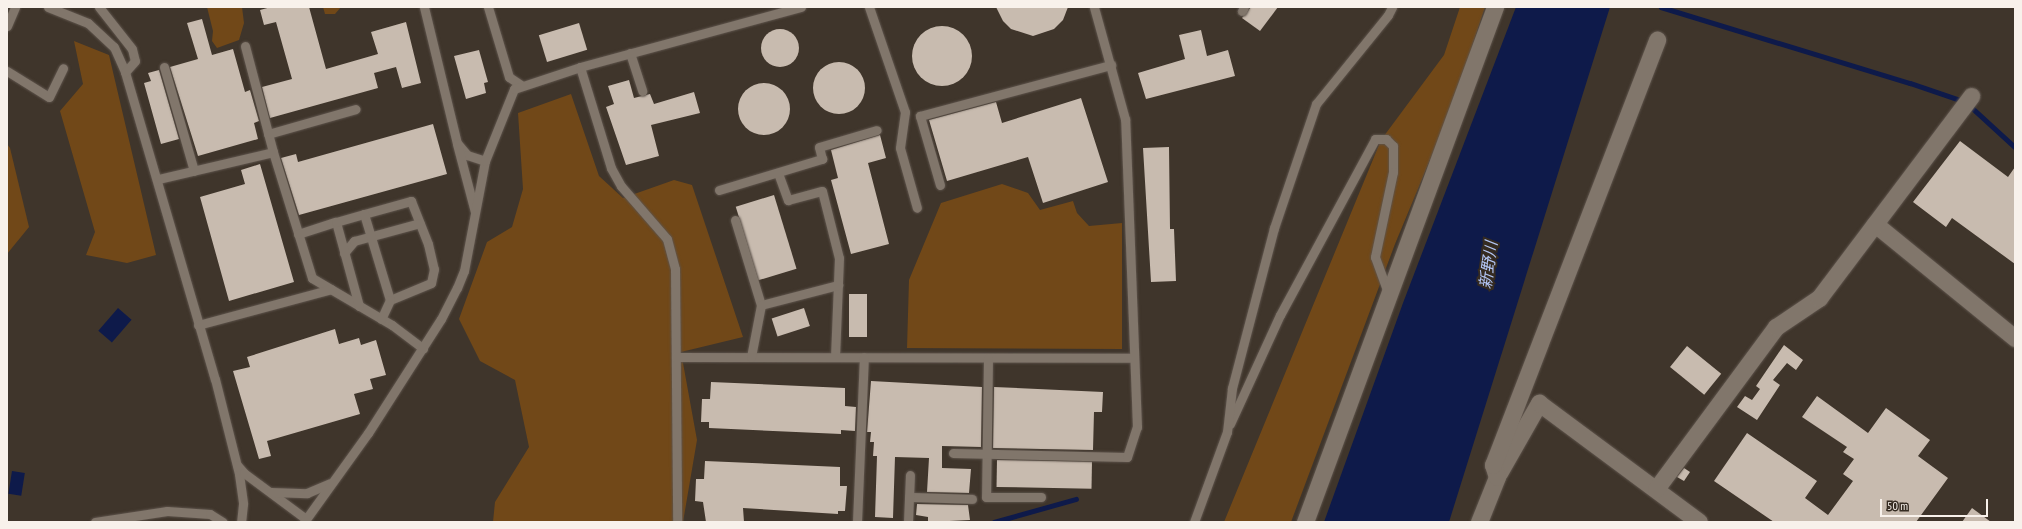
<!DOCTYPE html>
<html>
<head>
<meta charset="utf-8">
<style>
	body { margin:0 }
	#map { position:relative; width:2022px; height:529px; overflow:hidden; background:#3f352b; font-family:"PT Sans Narrow","Noto Sans JP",sans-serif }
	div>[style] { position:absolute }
	.green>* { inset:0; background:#714818 }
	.water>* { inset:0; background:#0e1a4a; transform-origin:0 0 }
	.stream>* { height:4.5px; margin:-2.25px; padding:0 2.25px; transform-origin:2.25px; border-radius:2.25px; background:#0e1a4a }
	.building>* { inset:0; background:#c8bbaf; transform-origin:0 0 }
	.round { border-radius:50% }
	.roads { filter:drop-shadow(0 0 1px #5d534b) drop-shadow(0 0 1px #5d534b) }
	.lane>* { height:9px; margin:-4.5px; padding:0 4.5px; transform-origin:4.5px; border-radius:4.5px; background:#81766b }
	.street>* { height:17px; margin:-8.5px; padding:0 8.5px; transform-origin:8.5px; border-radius:8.5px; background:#81766b }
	span { translate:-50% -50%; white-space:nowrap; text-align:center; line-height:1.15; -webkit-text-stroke:4px #352b21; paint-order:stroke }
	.water-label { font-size:16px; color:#b3c6f6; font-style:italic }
	.frame { position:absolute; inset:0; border:8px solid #f8f1eb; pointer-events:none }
	.scale { position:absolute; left:1880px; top:499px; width:108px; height:18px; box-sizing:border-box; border:2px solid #f8f1eb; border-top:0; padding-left:5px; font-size:12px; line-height:14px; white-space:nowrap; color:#f8f1eb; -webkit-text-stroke:3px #352b21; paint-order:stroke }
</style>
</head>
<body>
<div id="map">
	<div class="green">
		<div style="clip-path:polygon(207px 7px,242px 7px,244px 23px,239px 40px,217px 48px,212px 41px,213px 31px)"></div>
		<div style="clip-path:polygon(323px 7px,341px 7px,335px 14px,325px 14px)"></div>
		<div style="clip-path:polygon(1460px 7px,1485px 7px,1452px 107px,1395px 244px,1291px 522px,1224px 522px,1381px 140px,1444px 55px)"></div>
		<div style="clip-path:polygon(74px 41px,109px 55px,156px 255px,127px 263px,86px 255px,95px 232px,60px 111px,83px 84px)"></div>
		<div style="clip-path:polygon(571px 94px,599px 176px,623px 198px,674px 180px,692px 185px,743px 337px,681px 352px,697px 440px,683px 522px,493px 522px,495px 502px,529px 447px,515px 380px,480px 361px,459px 319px,487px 242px,512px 227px,523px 189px,518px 113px)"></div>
		<div style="clip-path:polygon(7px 144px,10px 148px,29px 227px,7px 254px)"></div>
		<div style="clip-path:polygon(1002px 184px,1028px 193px,1040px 210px,1073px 201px,1077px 213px,1089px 226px,1122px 223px,1122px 349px,907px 348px,909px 280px,941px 203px)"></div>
	</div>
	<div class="water">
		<div style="clip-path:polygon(1516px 7px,1610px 7px,1449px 522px,1324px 522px,1403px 303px)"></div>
		<div style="left:118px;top:308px;width:18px;height:30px;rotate:41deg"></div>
		<div style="left:12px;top:471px;width:13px;height:23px;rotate:9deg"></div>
	</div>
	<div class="stream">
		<div style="left:1661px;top:7px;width:260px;rotate:17deg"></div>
		<div style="left:1910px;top:83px;width:56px;rotate:18.8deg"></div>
		<div style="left:1969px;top:105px;width:62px;rotate:42.4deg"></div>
		<div style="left:994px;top:522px;width:85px;rotate:-15.7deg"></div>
	</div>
	<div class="building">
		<div style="clip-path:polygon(271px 7px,309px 7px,326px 69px,378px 54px,371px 32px,406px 22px,421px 83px,402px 88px,396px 67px,374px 73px,378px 88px,270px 118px,262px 87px,292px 79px,276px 22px,264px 25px,260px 10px)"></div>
		<div style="clip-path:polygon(996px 7px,1068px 7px,1063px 20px,1054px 29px,1033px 36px,1011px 29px,1003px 21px)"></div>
		<div style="clip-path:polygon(1251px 7px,1278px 7px,1260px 31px,1242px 18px)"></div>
		<div style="clip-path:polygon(202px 19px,212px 55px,233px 49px,245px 92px,250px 90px,259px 121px,254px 123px,258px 139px,198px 156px,170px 67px,198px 59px,187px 23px)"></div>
		<div style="left:579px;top:23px;width:28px;height:42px;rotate:73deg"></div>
		<div class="round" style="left:912px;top:26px;width:60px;height:60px"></div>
		<div class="round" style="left:761px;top:29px;width:38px;height:38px"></div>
		<div style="clip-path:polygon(1201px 30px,1207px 56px,1228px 50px,1235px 76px,1146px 99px,1138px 73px,1185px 59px,1179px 35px)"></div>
		<div style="clip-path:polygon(479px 50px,488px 82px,484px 83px,486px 93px,466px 99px,454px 56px)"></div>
		<div class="round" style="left:813px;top:62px;width:52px;height:52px"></div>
		<div style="clip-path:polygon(159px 70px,179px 139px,161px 144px,144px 83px,151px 81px,148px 73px)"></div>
		<div style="clip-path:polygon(629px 80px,634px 98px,650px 94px,654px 104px,694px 92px,700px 113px,651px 125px,659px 156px,626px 165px,606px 107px,614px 104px,608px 86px)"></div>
		<div class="round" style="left:738px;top:83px;width:52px;height:52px"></div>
		<div style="clip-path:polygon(1081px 98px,1108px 182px,1043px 203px,1028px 157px,947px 181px,929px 120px,996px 102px,1002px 123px)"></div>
		<div style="clip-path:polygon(433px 124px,447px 174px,299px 215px,281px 158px,296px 154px,298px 162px)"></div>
		<div style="clip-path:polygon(880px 135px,886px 158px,868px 163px,889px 244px,851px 254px,831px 180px,838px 178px,831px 150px)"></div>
		<div style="clip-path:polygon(1960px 141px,2008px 177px,2015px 167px,2015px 264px,1952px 218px,1946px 227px,1913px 202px)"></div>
		<div style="clip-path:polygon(1169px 147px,1170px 229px,1174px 229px,1176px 281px,1151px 282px,1143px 148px)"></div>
		<div style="clip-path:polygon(260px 164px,294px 282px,229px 301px,200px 197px,245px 184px,241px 170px)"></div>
		<div style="left:774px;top:195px;width:77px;height:40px;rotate:73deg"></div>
		<div style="left:849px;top:294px;width:18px;height:43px"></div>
		<div style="left:804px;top:308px;width:19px;height:34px;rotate:72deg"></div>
		<div style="clip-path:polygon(335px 329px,339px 344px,359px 338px,361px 345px,376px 340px,386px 375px,370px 379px,373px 389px,354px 394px,360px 414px,267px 441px,271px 456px,259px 459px,233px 371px,250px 367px,247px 357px)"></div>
		<div style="clip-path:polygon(1784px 345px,1803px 360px,1796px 370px,1787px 363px,1773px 380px,1780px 385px,1757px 420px,1737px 407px,1745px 396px,1752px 400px,1760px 389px,1756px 386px)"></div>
		<div style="left:1687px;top:346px;width:44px;height:27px;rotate:39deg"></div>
		<div style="clip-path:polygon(871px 381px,982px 387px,981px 447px,942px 446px,942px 468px,971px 469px,969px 493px,927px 492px,929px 458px,895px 457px,893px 518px,875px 517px,877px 456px,873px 456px,874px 442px,870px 442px,871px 432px,867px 432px)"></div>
		<div style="clip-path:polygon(711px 382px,845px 388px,845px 406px,856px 407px,855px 431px,841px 430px,841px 434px,709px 428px,709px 422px,701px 422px,702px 399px,710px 399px)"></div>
		<div style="clip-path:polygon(994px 387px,1103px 392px,1102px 412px,1094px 412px,1093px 450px,993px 448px)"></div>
		<div style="clip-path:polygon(1817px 396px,1868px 433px,1886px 408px,1930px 440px,1918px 456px,1948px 478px,1916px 522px,1774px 522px,1714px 481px,1747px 433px,1817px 481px,1805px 498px,1828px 515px,1853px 481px,1843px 474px,1854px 459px,1843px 452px,1847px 447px,1802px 417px)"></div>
		<div style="left:997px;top:460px;width:95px;height:27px;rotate:1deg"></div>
		<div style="clip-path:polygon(705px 461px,840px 467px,840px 486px,847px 486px,845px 511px,838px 511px,838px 514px,743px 508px,744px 522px,706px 522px,703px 502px,695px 501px,696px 479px,704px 479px)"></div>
		<div style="clip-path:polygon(1684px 468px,1690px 472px,1684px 481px,1677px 477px)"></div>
		<div style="clip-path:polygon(917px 504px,968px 505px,970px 520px,928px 522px,928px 517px,916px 515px)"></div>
		<div style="clip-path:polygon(1972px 508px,1991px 522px,1962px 522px)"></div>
	</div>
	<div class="roads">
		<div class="lane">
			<div style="left:48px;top:7px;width:43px;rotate:21.8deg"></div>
			<div style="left:88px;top:23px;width:35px;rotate:43deg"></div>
			<div style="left:114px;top:47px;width:27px;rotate:66deg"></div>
			<div style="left:125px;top:72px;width:320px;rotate:73.7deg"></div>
			<div style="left:215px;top:379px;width:98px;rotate:75.8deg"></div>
			<div style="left:239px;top:474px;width:30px;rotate:82deg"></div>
			<div style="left:243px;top:504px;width:18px;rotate:96deg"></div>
			<div style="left:99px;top:7px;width:53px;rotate:51.8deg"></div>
			<div style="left:132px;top:49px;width:12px;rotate:76deg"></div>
			<div style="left:135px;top:61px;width:15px;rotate:132deg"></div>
			<div style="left:424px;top:7px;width:140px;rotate:76.4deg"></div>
			<div style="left:457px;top:143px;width:16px;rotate:50deg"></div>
			<div style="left:467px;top:155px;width:19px;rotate:18deg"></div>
			<div style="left:488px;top:7px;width:73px;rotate:73.3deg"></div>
			<div style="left:509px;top:77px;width:14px;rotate:34deg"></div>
			<div style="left:869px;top:7px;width:111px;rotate:71.1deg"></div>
			<div style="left:905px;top:112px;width:36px;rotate:98deg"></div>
			<div style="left:900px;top:148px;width:62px;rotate:74.2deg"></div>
			<div style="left:1242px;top:11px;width:4px;rotate:-63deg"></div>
			<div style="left:7px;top:26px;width:21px;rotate:-67deg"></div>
			<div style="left:245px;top:46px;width:110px;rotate:75.2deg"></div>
			<div style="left:273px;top:152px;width:132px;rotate:72.8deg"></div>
			<div style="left:312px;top:278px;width:93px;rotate:30.4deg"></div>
			<div style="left:392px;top:325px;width:39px;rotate:37deg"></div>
			<div style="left:630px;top:53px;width:40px;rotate:72deg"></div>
			<div style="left:164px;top:67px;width:108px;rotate:73.9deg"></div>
			<div style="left:580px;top:67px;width:106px;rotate:72.9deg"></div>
			<div style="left:611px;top:168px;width:21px;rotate:61deg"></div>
			<div style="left:621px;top:186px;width:70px;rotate:49deg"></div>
			<div style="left:667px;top:239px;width:31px;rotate:75deg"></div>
			<div style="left:675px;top:269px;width:253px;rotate:89.5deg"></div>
			<div style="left:7px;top:71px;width:49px;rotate:31.8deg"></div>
			<div style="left:49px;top:97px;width:32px;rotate:-64deg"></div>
			<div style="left:268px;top:134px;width:91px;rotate:-15.9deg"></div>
			<div style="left:457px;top:144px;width:70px;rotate:75.2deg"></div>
			<div style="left:778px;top:173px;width:29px;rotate:70deg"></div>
			<div style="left:788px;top:200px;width:35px;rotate:-15deg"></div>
			<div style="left:822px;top:191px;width:69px;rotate:75.8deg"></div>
			<div style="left:839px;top:258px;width:99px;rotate:92.3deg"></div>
			<div style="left:158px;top:179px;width:118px;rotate:-13.2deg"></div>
			<div style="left:940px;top:185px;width:72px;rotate:-106.2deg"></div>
			<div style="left:920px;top:116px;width:198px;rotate:-15deg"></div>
			<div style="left:719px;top:190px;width:108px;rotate:-16.8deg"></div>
			<div style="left:822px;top:159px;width:12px;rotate:-104deg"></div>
			<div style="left:819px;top:147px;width:60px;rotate:-16.3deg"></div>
			<div style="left:364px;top:214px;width:49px;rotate:-15.5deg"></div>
			<div style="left:411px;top:201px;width:46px;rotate:68.4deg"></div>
			<div style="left:428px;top:244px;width:26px;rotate:77deg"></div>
			<div style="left:434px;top:269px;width:14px;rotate:102deg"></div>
			<div style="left:431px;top:283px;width:44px;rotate:157.5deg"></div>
			<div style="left:735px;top:220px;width:89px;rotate:73deg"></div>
			<div style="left:298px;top:234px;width:40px;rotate:-18deg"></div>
			<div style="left:344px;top:253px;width:16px;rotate:-50deg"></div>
			<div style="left:354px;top:241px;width:68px;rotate:-15.3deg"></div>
			<div style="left:359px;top:306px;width:87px;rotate:-105.3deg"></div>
			<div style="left:336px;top:222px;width:29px;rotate:-16deg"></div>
			<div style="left:364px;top:214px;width:90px;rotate:73.2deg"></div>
			<div style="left:390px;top:300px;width:21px;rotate:115deg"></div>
			<div style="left:198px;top:325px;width:138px;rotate:-15.1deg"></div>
			<div style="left:676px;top:357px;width:457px;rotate:0.1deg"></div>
			<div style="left:751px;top:357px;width:53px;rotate:-79.1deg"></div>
			<div style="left:761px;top:305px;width:80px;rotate:-14.6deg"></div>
			<div style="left:988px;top:358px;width:139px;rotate:90.8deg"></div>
			<div style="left:986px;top:497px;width:55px"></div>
			<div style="left:1230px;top:424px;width:120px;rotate:-65.4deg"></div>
			<div style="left:1280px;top:315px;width:200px;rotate:-61.6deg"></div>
			<div style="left:1375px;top:139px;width:11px"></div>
			<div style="left:1386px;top:139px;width:10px;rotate:45deg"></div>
			<div style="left:1393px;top:146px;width:26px;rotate:90deg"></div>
			<div style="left:1393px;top:172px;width:87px;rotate:102deg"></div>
			<div style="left:1375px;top:257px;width:38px;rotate:70deg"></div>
			<div style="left:953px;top:453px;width:174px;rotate:1.3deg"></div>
			<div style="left:1127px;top:457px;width:32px;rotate:-72deg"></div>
			<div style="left:1137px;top:427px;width:308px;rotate:-92.2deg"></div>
			<div style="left:1125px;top:119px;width:116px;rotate:-105.5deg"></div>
			<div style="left:237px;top:465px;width:11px;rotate:49deg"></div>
			<div style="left:244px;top:473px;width:77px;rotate:36.6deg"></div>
			<div style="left:271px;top:492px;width:36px;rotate:2deg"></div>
			<div style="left:307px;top:493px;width:25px;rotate:-23deg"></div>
			<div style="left:909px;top:497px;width:63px;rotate:1.8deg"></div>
			<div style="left:95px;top:522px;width:73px;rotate:-8.7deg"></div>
			<div style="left:167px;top:511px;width:43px;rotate:4deg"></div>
			<div style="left:210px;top:514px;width:15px;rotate:32deg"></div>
			<div style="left:304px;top:522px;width:110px;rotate:-54.3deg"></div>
			<div style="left:368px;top:433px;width:135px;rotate:-57.4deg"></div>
			<div style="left:441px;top:319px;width:35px;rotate:-63deg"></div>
			<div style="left:457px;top:288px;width:18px;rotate:-68deg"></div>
			<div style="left:464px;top:271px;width:112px;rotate:-79.2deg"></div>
			<div style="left:485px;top:161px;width:78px;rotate:-68.1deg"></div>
			<div style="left:514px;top:89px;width:70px;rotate:-18.4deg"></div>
			<div style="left:580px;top:67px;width:229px;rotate:-15.2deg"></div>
			<div style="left:857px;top:522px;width:165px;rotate:-87.6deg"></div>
			<div style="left:908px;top:522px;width:47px;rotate:-87.6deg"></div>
			<div style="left:1194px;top:522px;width:96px;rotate:-69.9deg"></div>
			<div style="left:1227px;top:432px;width:44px;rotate:-83.5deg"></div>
			<div style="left:1232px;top:388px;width:165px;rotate:-75.3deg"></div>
			<div style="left:1274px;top:228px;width:131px;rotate:-71.3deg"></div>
			<div style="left:1316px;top:104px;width:114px;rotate:-51deg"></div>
			<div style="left:1388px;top:15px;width:9px;rotate:-63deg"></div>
		</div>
		<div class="street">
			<div style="left:1875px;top:224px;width:181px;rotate:39.2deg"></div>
			<div style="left:1499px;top:473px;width:81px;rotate:-60.3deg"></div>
			<div style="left:1539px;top:403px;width:199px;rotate:36.6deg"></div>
			<div style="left:1656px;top:489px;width:202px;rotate:-53.5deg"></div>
			<div style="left:1776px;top:327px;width:52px;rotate:-34deg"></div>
			<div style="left:1819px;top:298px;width:253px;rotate:-53deg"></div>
			<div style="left:1305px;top:522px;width:549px;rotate:-69.75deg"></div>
			<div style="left:1479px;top:522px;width:48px;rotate:-68.2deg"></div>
			<div style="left:1497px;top:477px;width:13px;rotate:-108deg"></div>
			<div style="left:1493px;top:465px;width:456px;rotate:-68.9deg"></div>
		</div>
	</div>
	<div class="water-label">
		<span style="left:1488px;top:265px;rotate:-82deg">新野川</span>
	</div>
	<div class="frame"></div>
	<div class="scale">50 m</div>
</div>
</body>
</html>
